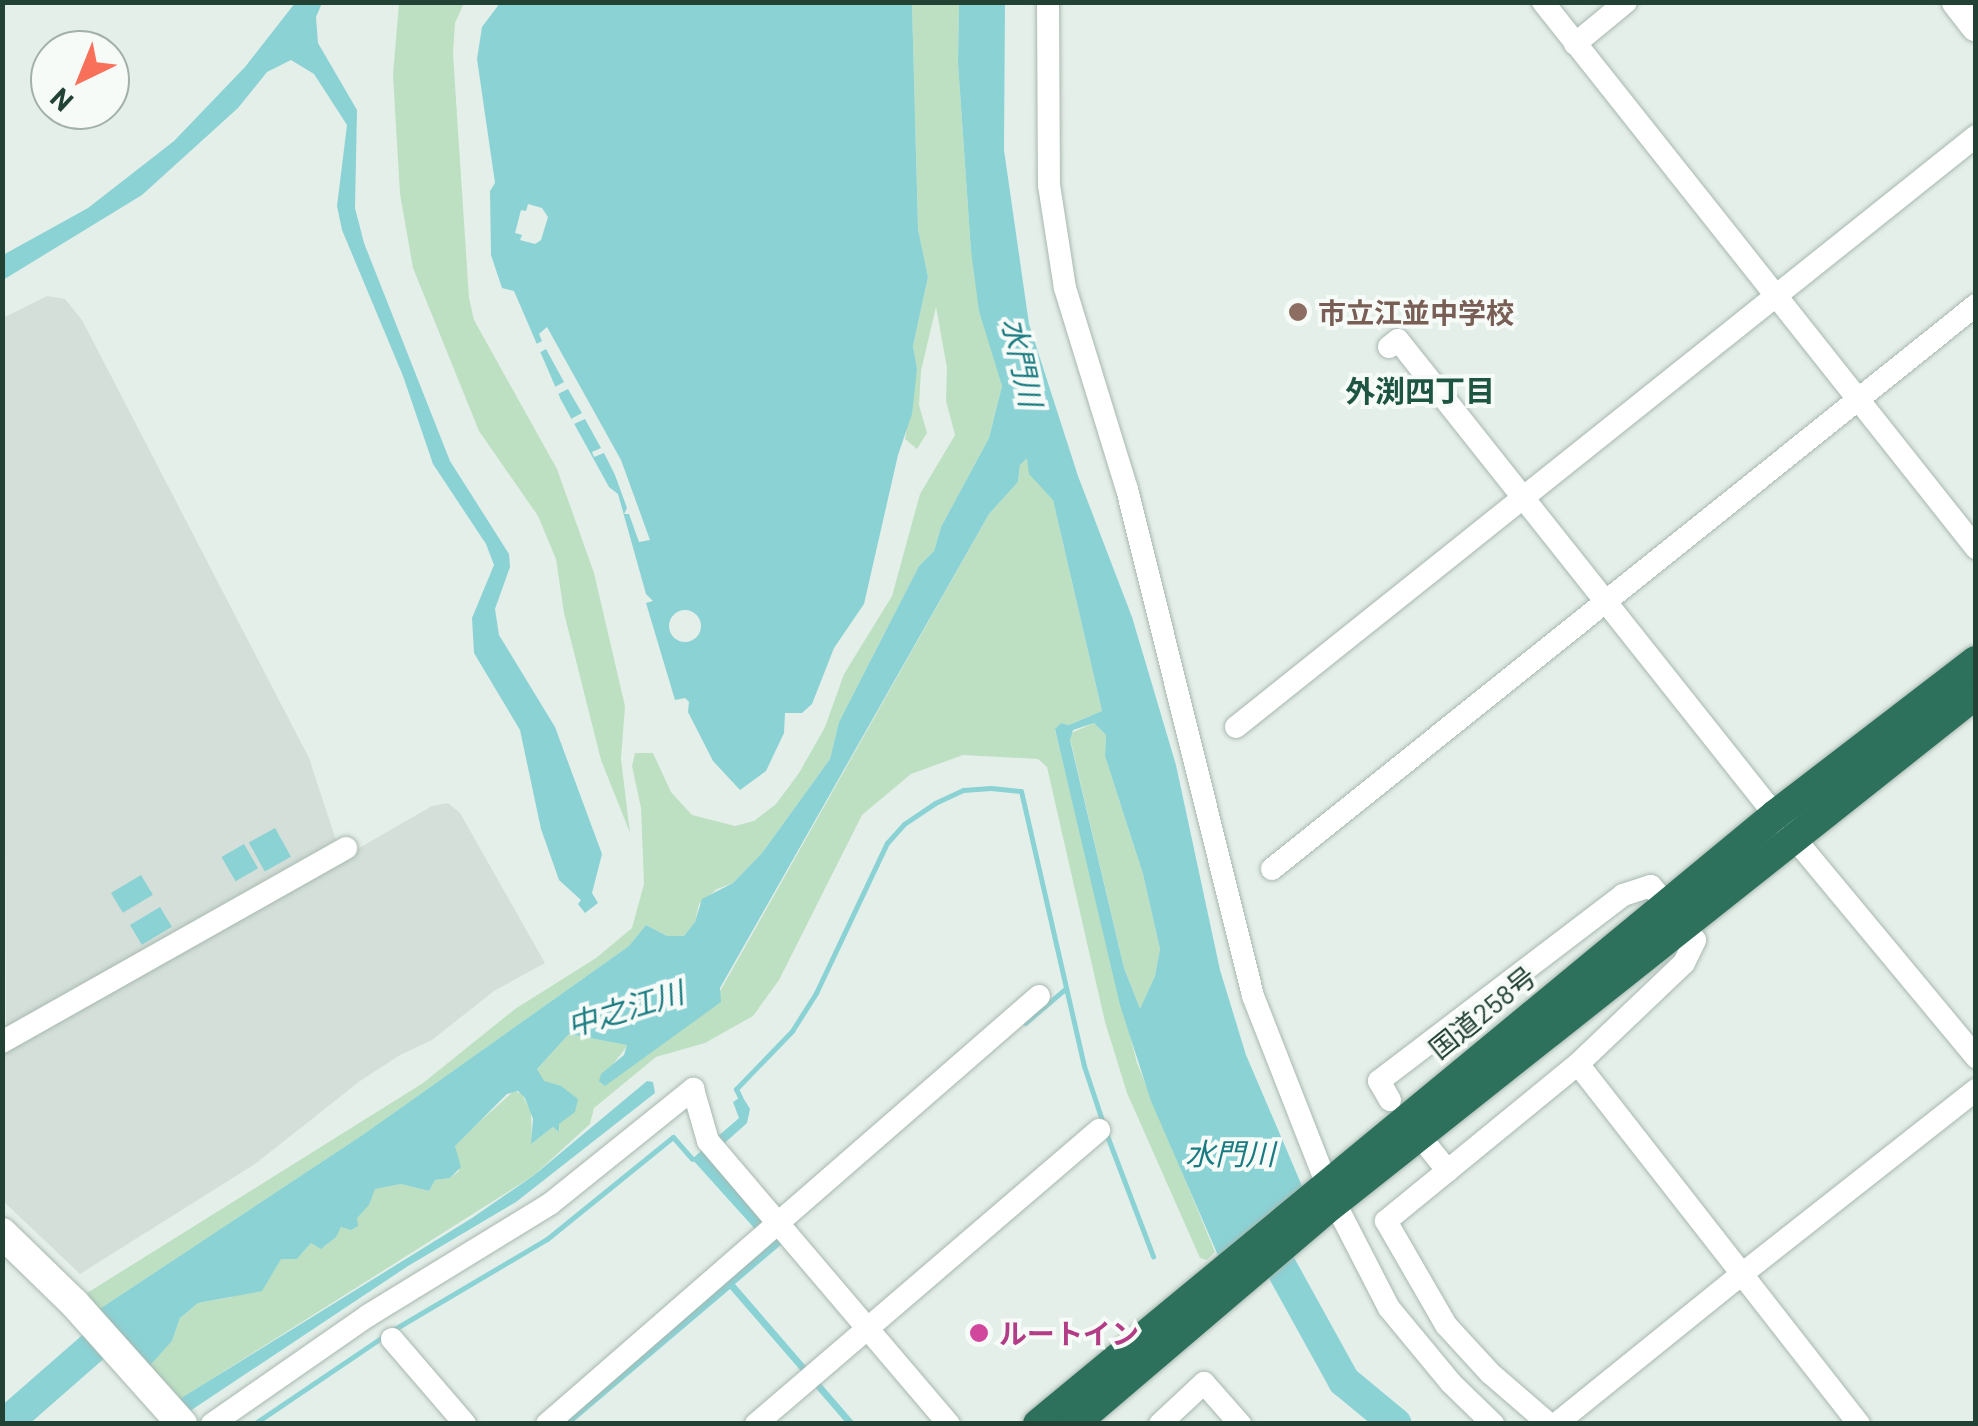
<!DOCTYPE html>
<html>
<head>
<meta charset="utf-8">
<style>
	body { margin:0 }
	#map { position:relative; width:1978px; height:1426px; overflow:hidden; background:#e5efe9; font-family:Barlow,"Noto Sans JP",sans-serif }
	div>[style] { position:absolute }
	.built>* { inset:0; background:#d3dfd8 }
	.green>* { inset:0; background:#bde0c3 }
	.water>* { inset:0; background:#8bd2d5; transform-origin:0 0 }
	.pier>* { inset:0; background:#e5efe9 }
	.round { border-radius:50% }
	.stream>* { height:5px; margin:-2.5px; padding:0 2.5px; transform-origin:2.5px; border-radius:2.5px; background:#8bd2d5 }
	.river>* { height:32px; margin:-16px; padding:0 16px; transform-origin:16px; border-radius:16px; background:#8bd2d5 }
	.roads { filter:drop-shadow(0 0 2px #a7b8b0) drop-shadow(0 0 2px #a7b8b0) }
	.street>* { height:22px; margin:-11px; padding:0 11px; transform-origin:11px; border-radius:11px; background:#fff }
	.secondary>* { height:30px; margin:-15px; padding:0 15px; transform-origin:15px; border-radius:15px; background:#fff }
	.highway>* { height:30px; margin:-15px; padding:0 15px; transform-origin:15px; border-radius:15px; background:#2d705b }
	.dots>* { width:28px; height:28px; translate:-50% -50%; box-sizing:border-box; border:5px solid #f6fbf8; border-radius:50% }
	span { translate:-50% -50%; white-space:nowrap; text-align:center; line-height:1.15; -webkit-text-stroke:8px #f6fbf8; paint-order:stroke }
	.education-label { font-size:28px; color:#785e54; font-weight:700 }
	.left { translate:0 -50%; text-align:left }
	.street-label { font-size:28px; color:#234236 }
	.hotel-label { font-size:28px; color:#b23c85; font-weight:700 }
	.water-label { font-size:30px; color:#197b81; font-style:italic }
	.neighbourhood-label { font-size:30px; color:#1d5542; font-weight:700 }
	.frame { position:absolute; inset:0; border:5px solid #234236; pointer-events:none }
	.north { position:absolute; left:30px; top:30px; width:100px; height:100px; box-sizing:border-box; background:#f6fbf8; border:2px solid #a2b1aa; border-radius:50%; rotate:223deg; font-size:28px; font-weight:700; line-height:40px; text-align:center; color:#234236 }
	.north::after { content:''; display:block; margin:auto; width:35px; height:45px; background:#f8705a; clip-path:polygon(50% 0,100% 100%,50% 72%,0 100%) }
</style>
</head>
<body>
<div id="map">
	<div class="built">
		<div style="clip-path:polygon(47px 296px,65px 299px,82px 320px,309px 758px,336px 840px,6px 1027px,3px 318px)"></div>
		<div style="clip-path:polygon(448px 803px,460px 813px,545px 963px,494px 991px,432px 1040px,400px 1055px,360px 1081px,255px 1164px,80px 1274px,3px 1201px,2px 1053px,432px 806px)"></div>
	</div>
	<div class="green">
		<div style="clip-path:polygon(399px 3px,464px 3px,455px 23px,453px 54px,469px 298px,474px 320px,557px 469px,594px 573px,625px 706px,621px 759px,630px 833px,601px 760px,564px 613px,556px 559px,538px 516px,479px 431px,413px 268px,400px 194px,393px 75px)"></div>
		<div style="clip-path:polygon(912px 3px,959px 3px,958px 63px,971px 251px,1002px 386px,989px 438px,941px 527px,934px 551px,919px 566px,839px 722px,830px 759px,762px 853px,733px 883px,717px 889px,699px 904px,695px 922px,684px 936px,667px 936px,646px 925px,629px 946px,364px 1134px,98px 1310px,87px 1293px,423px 1083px,515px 1009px,596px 958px,632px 928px,644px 884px,641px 808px,632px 766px,635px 753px,653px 753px,671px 792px,692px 815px,735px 826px,754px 821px,776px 804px,799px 773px,825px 727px,844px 674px,892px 596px,920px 494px,955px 435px,946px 401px,947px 368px,936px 307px,921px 371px,919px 405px,927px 433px,917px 449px,905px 439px,917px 370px,913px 346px,928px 277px,918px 229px)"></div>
		<div style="clip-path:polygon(1028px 456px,1053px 500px,1102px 711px,1069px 725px,1061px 723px,1055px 730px,1137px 1063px,1215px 1252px,1207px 1260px,1200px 1258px,1127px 1093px,1105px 1022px,1047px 767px,1038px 759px,963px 755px,911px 774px,862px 815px,779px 980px,753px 1016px,705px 1043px,656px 1057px,594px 1108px,590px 1124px,533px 1176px,177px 1401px,148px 1367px,172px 1341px,180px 1318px,198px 1303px,232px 1297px,281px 1259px,297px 1259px,311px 1243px,321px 1248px,327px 1245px,337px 1231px,369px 1205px,374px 1189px,401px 1184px,429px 1191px,435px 1180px,450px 1178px,459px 1171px,455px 1146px,459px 1140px,514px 1091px,522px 1094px,531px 1112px,532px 1143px,553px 1127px,560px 1131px,537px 1069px,569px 1034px,628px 1045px,600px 1081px,719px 993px,989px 514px,1018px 482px,1020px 465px)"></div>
		<div style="clip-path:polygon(1094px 723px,1106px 735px,1105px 756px,1143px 874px,1160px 949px,1155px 976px,1140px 1010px,1124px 968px,1069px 734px)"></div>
	</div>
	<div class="water">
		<div style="clip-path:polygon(295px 3px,322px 3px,316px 17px,318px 43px,357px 110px,355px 208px,364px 243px,450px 461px,509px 554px,510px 567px,495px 609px,499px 635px,555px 727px,602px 854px,592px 893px,598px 903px,585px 913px,578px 904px,581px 900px,559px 880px,541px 829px,520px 730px,474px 653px,472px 618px,494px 565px,486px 544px,433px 464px,403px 376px,342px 230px,337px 206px,347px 125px,314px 74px,291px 60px,267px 72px,238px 108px,142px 195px,3px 280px,3px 255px,88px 208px,174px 141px,245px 67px)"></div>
		<div style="clip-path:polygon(500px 3px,912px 3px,918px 229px,928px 277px,913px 346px,917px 369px,912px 414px,898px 455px,864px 604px,834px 648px,812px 704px,802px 713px,785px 713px,784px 733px,766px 771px,740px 790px,713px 761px,688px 712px,689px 702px,685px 698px,675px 700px,646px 603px,653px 601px,646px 594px,618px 494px,609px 487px,561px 400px,514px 291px,502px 288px,491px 255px,490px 191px,495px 183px,477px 59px,482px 27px)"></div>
		<div style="clip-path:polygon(evenodd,959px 3px,1005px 3px,1004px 150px,1029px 324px,1078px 476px,1132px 617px,1176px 765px,1220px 970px,1246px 1055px,1311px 1207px,1227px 1276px,1151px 1101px,1120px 1005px,1055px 729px,1061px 723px,1069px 725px,1102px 711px,1053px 500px,1029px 474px,1027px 458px,1020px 465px,1018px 482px,989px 514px,720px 988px,721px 1002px,605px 1086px,599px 1081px,601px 1074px,624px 1055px,627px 1045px,569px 1034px,537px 1069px,544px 1081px,561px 1086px,578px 1099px,575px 1112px,559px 1124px,559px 1132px,553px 1127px,531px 1144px,533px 1119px,525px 1098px,518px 1091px,507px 1094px,455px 1146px,461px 1167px,450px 1178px,435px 1180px,429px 1191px,401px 1184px,375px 1189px,369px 1205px,357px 1218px,358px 1226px,351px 1230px,341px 1227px,336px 1237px,321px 1249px,311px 1243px,297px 1259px,281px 1259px,262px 1291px,198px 1303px,180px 1318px,172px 1341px,144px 1372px,92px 1314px,364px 1134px,629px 946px,646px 925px,667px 936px,684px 936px,695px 922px,702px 899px,733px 883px,762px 853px,830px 759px,839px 722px,919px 566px,934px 551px,941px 527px,989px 438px,1002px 386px,979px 311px,971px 251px,958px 63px,959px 3px,1094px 723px,1106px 735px,1105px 756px,1143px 874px,1160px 949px,1155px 976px,1140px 1009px,1124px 968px,1070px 740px,1073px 730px,1094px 723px)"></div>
		<div style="left:275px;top:828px;width:33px;height:30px;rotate:61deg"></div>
		<div style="left:244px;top:844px;width:28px;height:26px;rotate:60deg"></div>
		<div style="left:141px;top:875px;width:23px;height:35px;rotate:59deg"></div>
		<div style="left:160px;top:907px;width:23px;height:35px;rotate:59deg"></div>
		<div style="clip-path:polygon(647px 1081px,653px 1082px,655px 1093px,516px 1202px,408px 1266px,181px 1417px,170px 1405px,472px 1218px,533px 1176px)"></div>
		<div style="clip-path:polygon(742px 1096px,750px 1109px,747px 1123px,709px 1157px,782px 1244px,735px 1284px,855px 1423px,846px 1423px,730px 1289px,572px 1423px,559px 1424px,755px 1229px,692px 1159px,739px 1118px,733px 1102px)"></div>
	</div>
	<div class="pier">
		<div style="clip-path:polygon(528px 204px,542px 208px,548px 217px,541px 240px,535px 244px,520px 240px,522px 235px,515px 233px,521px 210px,526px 211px)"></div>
		<div style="clip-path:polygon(547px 327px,621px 460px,650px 540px,639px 542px,629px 514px,624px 514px,627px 508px,615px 475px,604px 453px,594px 457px,592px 452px,601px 448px,585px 419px,574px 424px,571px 419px,582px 413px,568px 389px,556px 395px,553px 388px,564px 382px,546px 349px,537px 354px,533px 346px,542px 341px,539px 334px)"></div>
		<div class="round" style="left:669px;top:610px;width:32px;height:32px"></div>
	</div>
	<div class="stream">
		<div style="left:1025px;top:1023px;width:52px;rotate:-40.4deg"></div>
		<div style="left:2px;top:1025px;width:1px;rotate:90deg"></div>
		<div style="left:740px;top:1097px;width:9px;rotate:-117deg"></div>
		<div style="left:736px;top:1089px;width:81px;rotate:-46deg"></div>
		<div style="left:792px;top:1031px;width:45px;rotate:-57.7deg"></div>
		<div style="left:816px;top:993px;width:166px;rotate:-64.7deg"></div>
		<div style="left:887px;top:843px;width:25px;rotate:-48deg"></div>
		<div style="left:904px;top:824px;width:37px;rotate:-34deg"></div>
		<div style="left:935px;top:803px;width:31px;rotate:-25deg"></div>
		<div style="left:963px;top:790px;width:28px;rotate:-4deg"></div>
		<div style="left:991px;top:788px;width:30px;rotate:6deg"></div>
		<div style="left:1021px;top:791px;width:282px;rotate:77.1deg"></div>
		<div style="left:1084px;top:1066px;width:60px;rotate:71.6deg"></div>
		<div style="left:1106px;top:1133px;width:132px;rotate:69.1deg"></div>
		<div style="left:393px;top:1330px;width:179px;rotate:-30.6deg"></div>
		<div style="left:547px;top:1239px;width:162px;rotate:-39deg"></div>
		<div style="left:673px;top:1137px;width:29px;rotate:49deg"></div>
		<div style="left:254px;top:1424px;width:157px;rotate:-34.1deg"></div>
	</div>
	<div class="river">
		<div style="left:1260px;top:1229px;width:174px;rotate:61.1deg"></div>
		<div style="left:1344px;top:1381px;width:67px;rotate:39.6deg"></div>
		<div style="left:5px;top:1424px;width:161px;rotate:-41.2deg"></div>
	</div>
	<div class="roads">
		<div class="street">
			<div style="left:1048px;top:2px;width:183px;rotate:89.7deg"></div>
			<div style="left:1049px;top:185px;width:104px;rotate:81.2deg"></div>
			<div style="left:1065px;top:288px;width:210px;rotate:72.9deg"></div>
			<div style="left:1127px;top:489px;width:522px;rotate:76.04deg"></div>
			<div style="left:1253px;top:996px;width:200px;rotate:68.6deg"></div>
			<div style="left:1543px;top:2px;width:697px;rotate:51.58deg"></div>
			<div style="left:1575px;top:44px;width:66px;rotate:-39.5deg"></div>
			<div style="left:1389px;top:347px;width:11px;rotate:-38deg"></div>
			<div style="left:1398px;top:340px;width:606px;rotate:51.56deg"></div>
			<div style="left:1775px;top:815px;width:315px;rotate:50.3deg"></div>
			<div style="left:1236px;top:727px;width:947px;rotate:-38.61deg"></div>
			<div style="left:1272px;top:869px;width:902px;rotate:-38.7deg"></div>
			<div style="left:2px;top:1042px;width:395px;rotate:-29.4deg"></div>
			<div style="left:1390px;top:1100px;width:22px;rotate:-120deg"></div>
			<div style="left:1379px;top:1081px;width:307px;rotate:-37.3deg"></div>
			<div style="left:1623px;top:895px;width:29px;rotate:-18deg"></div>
			<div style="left:1651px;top:886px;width:23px;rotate:50deg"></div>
			<div style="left:1430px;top:1149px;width:28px;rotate:51deg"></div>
			<div style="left:1335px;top:1203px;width:118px;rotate:62.8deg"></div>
			<div style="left:1389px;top:1308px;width:97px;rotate:50.4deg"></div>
			<div style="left:1451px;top:1383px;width:59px;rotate:44.3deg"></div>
			<div style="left:392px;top:1339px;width:112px;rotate:49.3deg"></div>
			<div style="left:212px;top:1424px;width:191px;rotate:-34.8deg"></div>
			<div style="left:369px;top:1315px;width:212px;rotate:-31.5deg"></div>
			<div style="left:550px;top:1204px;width:184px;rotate:-38.8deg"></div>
			<div style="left:693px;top:1089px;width:54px;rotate:73.9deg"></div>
			<div style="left:708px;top:1141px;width:372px;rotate:49.6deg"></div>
			<div style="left:547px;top:1424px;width:652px;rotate:-41.02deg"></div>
			<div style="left:756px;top:1424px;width:452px;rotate:-40.6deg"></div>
			<div style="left:1160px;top:1424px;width:60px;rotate:-43deg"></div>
			<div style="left:1204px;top:1383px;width:55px;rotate:48.7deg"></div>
			<div style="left:1549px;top:1424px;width:78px;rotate:-139.2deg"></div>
			<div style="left:1490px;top:1373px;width:65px;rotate:-132.5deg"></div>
			<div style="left:1446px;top:1325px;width:120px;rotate:-120deg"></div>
			<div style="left:1386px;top:1221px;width:248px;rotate:-39.3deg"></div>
			<div style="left:1578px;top:1064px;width:146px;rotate:-43.6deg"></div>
			<div style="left:1684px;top:963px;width:25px;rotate:-64deg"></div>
			<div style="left:1695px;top:940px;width:18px;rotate:-131deg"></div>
			<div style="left:1556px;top:1424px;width:239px;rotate:-38.9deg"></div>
			<div style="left:1742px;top:1274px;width:266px;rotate:-128deg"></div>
			<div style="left:1859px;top:1424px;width:190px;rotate:-128deg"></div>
			<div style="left:1742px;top:1274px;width:298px;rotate:-38.2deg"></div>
		</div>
		<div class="secondary">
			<div style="left:1957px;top:2px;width:31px;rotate:52deg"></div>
			<div style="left:2px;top:1233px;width:100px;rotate:44.2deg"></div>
			<div style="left:74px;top:1303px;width:162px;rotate:48.2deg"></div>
		</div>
		<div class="highway">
			<div style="left:1038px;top:1424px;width:956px;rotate:-39.57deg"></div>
			<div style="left:1775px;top:815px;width:253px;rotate:-37.5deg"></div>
			<div style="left:1074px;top:1424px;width:328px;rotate:-40.4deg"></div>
			<div style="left:1324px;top:1211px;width:832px;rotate:-38.41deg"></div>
		</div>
	</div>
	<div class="dots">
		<div style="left:1298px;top:312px;background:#8d6e63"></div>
		<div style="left:979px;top:1333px;background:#d1479c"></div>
	</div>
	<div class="education-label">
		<span class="left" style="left:1318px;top:312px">市立江並中学校</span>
	</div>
	<div class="street-label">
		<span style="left:1482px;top:1012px;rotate:-39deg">国道258号</span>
	</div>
	<div class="hotel-label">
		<span class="left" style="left:999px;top:1333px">ルートイン</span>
	</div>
	<div class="water-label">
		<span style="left:1023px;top:362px;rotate:78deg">水門川</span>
		<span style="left:625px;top:1008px;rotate:-17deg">中之江川</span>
		<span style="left:1230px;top:1153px">水門川</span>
	</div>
	<div class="neighbourhood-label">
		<span style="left:1420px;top:390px">外渕四丁目</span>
	</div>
	<div class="frame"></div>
	<div class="north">N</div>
</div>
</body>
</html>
